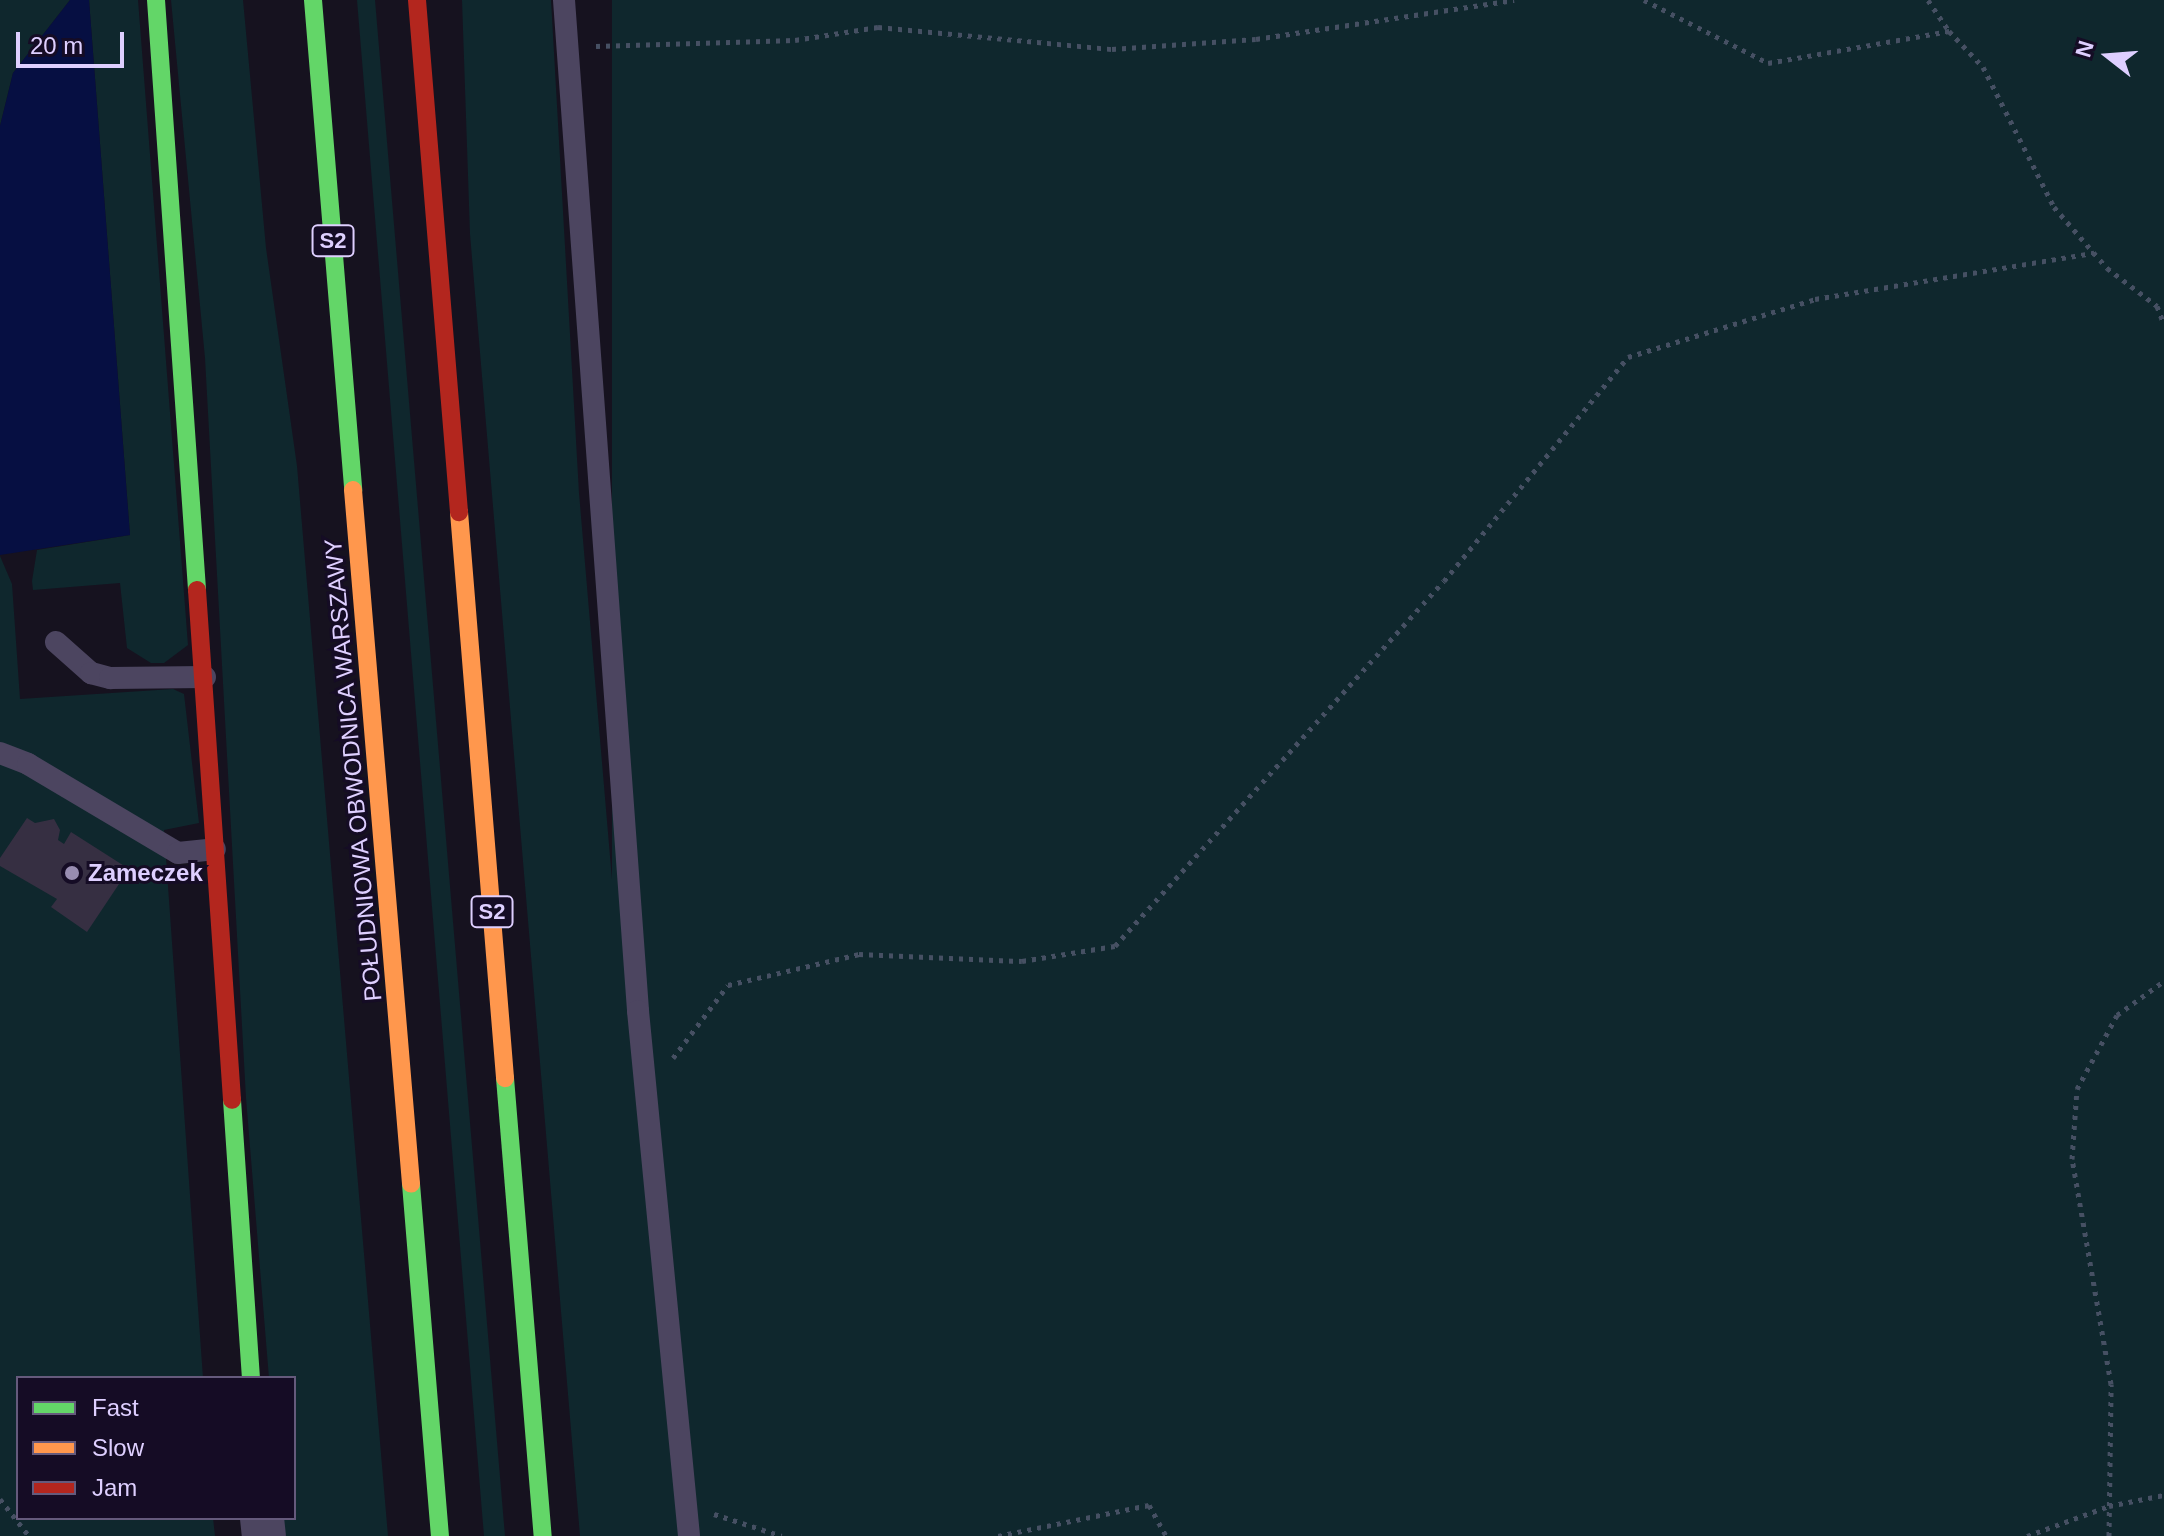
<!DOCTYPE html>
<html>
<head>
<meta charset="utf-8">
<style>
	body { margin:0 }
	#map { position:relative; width:2164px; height:1536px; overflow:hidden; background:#16121f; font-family:Helvetica,sans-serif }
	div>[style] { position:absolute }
	.green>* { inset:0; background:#0f272d; transform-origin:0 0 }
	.water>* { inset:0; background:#060f42 }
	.building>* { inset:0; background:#362f42 }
	.path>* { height:5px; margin-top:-2.5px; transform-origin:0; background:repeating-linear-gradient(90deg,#465063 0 4px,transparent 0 10px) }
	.lane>* { height:22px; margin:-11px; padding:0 11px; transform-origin:11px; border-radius:11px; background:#4c4560 }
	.street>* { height:44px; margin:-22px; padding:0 22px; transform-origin:22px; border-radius:22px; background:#4c4560 }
	.fast>* { height:18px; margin:-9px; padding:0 9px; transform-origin:9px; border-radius:9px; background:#63d668 }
	.slow>* { height:18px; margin:-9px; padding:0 9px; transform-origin:9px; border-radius:9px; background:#ff974d }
	.jam>* { height:18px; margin:-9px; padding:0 9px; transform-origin:9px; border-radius:9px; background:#b3261e }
	.dots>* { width:22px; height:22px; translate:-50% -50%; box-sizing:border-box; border:4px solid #150c25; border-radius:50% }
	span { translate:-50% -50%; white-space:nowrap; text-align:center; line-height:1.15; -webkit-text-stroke:6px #150c25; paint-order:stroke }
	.shield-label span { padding:2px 6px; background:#150c25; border:2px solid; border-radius:6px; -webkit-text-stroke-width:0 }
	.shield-label { font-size:22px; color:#decfff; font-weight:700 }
	.street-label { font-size:24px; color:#decfff }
	.poi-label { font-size:24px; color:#decfff; font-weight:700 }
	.left { translate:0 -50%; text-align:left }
	.legend { position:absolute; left:16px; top:1376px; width:280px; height:144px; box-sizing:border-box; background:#150c25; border:2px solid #655a7c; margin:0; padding:10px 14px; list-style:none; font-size:24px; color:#decfff }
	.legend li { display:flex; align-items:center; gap:16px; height:40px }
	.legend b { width:40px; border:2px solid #655a7c }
	.north { position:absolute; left:2068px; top:16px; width:80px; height:80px; -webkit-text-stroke:6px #150c25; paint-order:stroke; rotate:287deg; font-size:22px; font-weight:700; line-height:32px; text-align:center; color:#decfff }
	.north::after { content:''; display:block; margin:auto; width:28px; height:36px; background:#decfff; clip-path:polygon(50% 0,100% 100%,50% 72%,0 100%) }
	.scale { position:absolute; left:16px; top:32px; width:108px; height:36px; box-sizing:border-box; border:4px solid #decfff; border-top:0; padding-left:10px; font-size:24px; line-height:28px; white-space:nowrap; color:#decfff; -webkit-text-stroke:6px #150c25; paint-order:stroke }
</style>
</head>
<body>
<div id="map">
	<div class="green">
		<div style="clip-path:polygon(0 0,70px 0,13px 73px,0 126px)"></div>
		<div style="clip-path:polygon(89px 0,138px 0,188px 645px,164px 663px,151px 663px,127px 648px,120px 583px,33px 590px,32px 581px,37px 550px,130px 535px)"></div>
		<div style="clip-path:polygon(171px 0,243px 0,266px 248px,297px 466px,388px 1536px,282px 1536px,280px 1518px,294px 1518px,294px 1378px,269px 1378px,246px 1098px,205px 358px)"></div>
		<div style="clip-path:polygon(357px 0,375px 0,505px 1536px,484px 1536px)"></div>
		<div style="clip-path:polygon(462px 0,551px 0,579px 493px,668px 1536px,580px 1536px,470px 234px)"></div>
		<div style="left:612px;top:0;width:1552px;height:1541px"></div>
		<div style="clip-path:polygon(0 556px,12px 584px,20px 699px,173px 689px,184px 694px,199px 823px,164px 830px,203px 1378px,18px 1378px,18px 1518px,213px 1518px,215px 1536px,0 1536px)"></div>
	</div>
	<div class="water">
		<div style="clip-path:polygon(70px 0,89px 0,130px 535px,0 555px,0 126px,13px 73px)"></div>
	</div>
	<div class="building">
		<div style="clip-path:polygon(27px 818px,35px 823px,54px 819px,60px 830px,58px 840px,64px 844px,71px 832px,129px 869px,87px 932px,51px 907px,57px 899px,0 866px,0 858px)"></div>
	</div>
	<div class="path">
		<div style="left:1644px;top:0;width:139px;rotate:26.9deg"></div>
		<div style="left:1768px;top:63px;width:184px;rotate:-10deg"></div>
		<div style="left:1949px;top:31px;width:50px;rotate:46.6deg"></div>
		<div style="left:1983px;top:67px;width:157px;rotate:63.1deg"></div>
		<div style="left:2054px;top:207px;width:81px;rotate:49deg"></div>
		<div style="left:2107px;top:268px;width:63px;rotate:37.2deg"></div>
		<div style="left:2157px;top:306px;width:19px;rotate:69deg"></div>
		<div style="left:1928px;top:0;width:37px;rotate:56deg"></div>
		<div style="left:596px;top:46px;width:199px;rotate:-1.7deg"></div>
		<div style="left:795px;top:40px;width:84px;rotate:-8.9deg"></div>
		<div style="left:878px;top:27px;width:235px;rotate:5.4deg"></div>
		<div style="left:1112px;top:49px;width:144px;rotate:-4deg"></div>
		<div style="left:1256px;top:39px;width:261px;rotate:-8.6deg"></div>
		<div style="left:673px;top:1058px;width:91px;rotate:-53deg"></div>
		<div style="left:728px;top:985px;width:135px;rotate:-13.3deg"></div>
		<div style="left:859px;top:954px;width:163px;rotate:2.5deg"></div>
		<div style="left:1022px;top:961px;width:94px;rotate:-9.2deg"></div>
		<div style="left:1115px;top:946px;width:491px;rotate:-48deg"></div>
		<div style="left:1444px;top:581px;width:290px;rotate:-50.6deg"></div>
		<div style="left:1628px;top:357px;width:196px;rotate:-17.2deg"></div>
		<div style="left:1815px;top:299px;width:283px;rotate:-9.4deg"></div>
		<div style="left:0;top:1499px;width:47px;rotate:51.9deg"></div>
		<div style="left:714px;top:1514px;width:71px;rotate:17.9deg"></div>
		<div style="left:998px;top:1536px;width:154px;rotate:-11.6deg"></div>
		<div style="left:1149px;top:1505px;width:35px;rotate:61deg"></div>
		<div style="left:2027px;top:1536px;width:87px;rotate:-20.1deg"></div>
		<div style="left:2109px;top:1506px;width:56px;rotate:-11.3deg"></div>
		<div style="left:2109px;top:1536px;width:152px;rotate:-89.2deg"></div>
		<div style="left:2111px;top:1384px;width:228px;rotate:-99.8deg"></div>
		<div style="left:2072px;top:1159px;width:70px;rotate:-85.9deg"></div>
		<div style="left:2077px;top:1089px;width:84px;rotate:-61.6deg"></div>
		<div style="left:2117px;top:1015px;width:58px;rotate:-35.9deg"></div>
	</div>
	<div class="lane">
		<div style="left:564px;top:0;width:1014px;rotate:85.81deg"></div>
		<div style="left:638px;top:1011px;width:527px;rotate:84.45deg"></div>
		<div style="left:56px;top:642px;width:47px;rotate:41.5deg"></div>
		<div style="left:91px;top:673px;width:20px;rotate:15deg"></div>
		<div style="left:110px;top:678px;width:95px;rotate:-0.6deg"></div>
		<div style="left:0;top:753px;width:30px;rotate:21deg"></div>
		<div style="left:28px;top:764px;width:174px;rotate:30.7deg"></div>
		<div style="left:178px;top:853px;width:37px;rotate:-6deg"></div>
	</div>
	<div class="street">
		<div style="left:262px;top:1518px;width:18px;rotate:84deg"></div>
	</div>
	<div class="fast">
		<div style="left:156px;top:0;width:591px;rotate:86.02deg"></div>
		<div style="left:313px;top:0;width:492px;rotate:85.3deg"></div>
		<div style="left:505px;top:1078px;width:460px;rotate:85.3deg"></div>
		<div style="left:232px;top:1100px;width:279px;rotate:86.1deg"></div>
		<div style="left:411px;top:1184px;width:353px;rotate:85.3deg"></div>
	</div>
	<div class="slow">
		<div style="left:353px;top:490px;width:696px;rotate:85.22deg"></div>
		<div style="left:459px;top:512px;width:568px;rotate:85.35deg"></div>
	</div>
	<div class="jam">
		<div style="left:417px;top:0;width:514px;rotate:85.31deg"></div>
		<div style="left:197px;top:590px;width:511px;rotate:86.07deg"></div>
	</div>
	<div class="dots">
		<div style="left:72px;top:873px;background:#988db1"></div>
	</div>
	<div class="shield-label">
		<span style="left:333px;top:241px">S2</span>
		<span style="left:492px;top:912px">S2</span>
	</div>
	<div class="street-label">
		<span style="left:353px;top:770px;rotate:-95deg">POŁUDNIOWA OBWODNICA WARSZAWY</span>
	</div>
	<div class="poi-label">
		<span class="left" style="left:88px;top:873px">Zameczek</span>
	</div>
	<ul class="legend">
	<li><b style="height:10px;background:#63d668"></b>Fast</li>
	<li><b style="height:10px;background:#ff974d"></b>Slow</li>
	<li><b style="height:10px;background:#b3261e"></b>Jam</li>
	</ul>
	<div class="north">N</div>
	<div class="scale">20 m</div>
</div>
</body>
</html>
